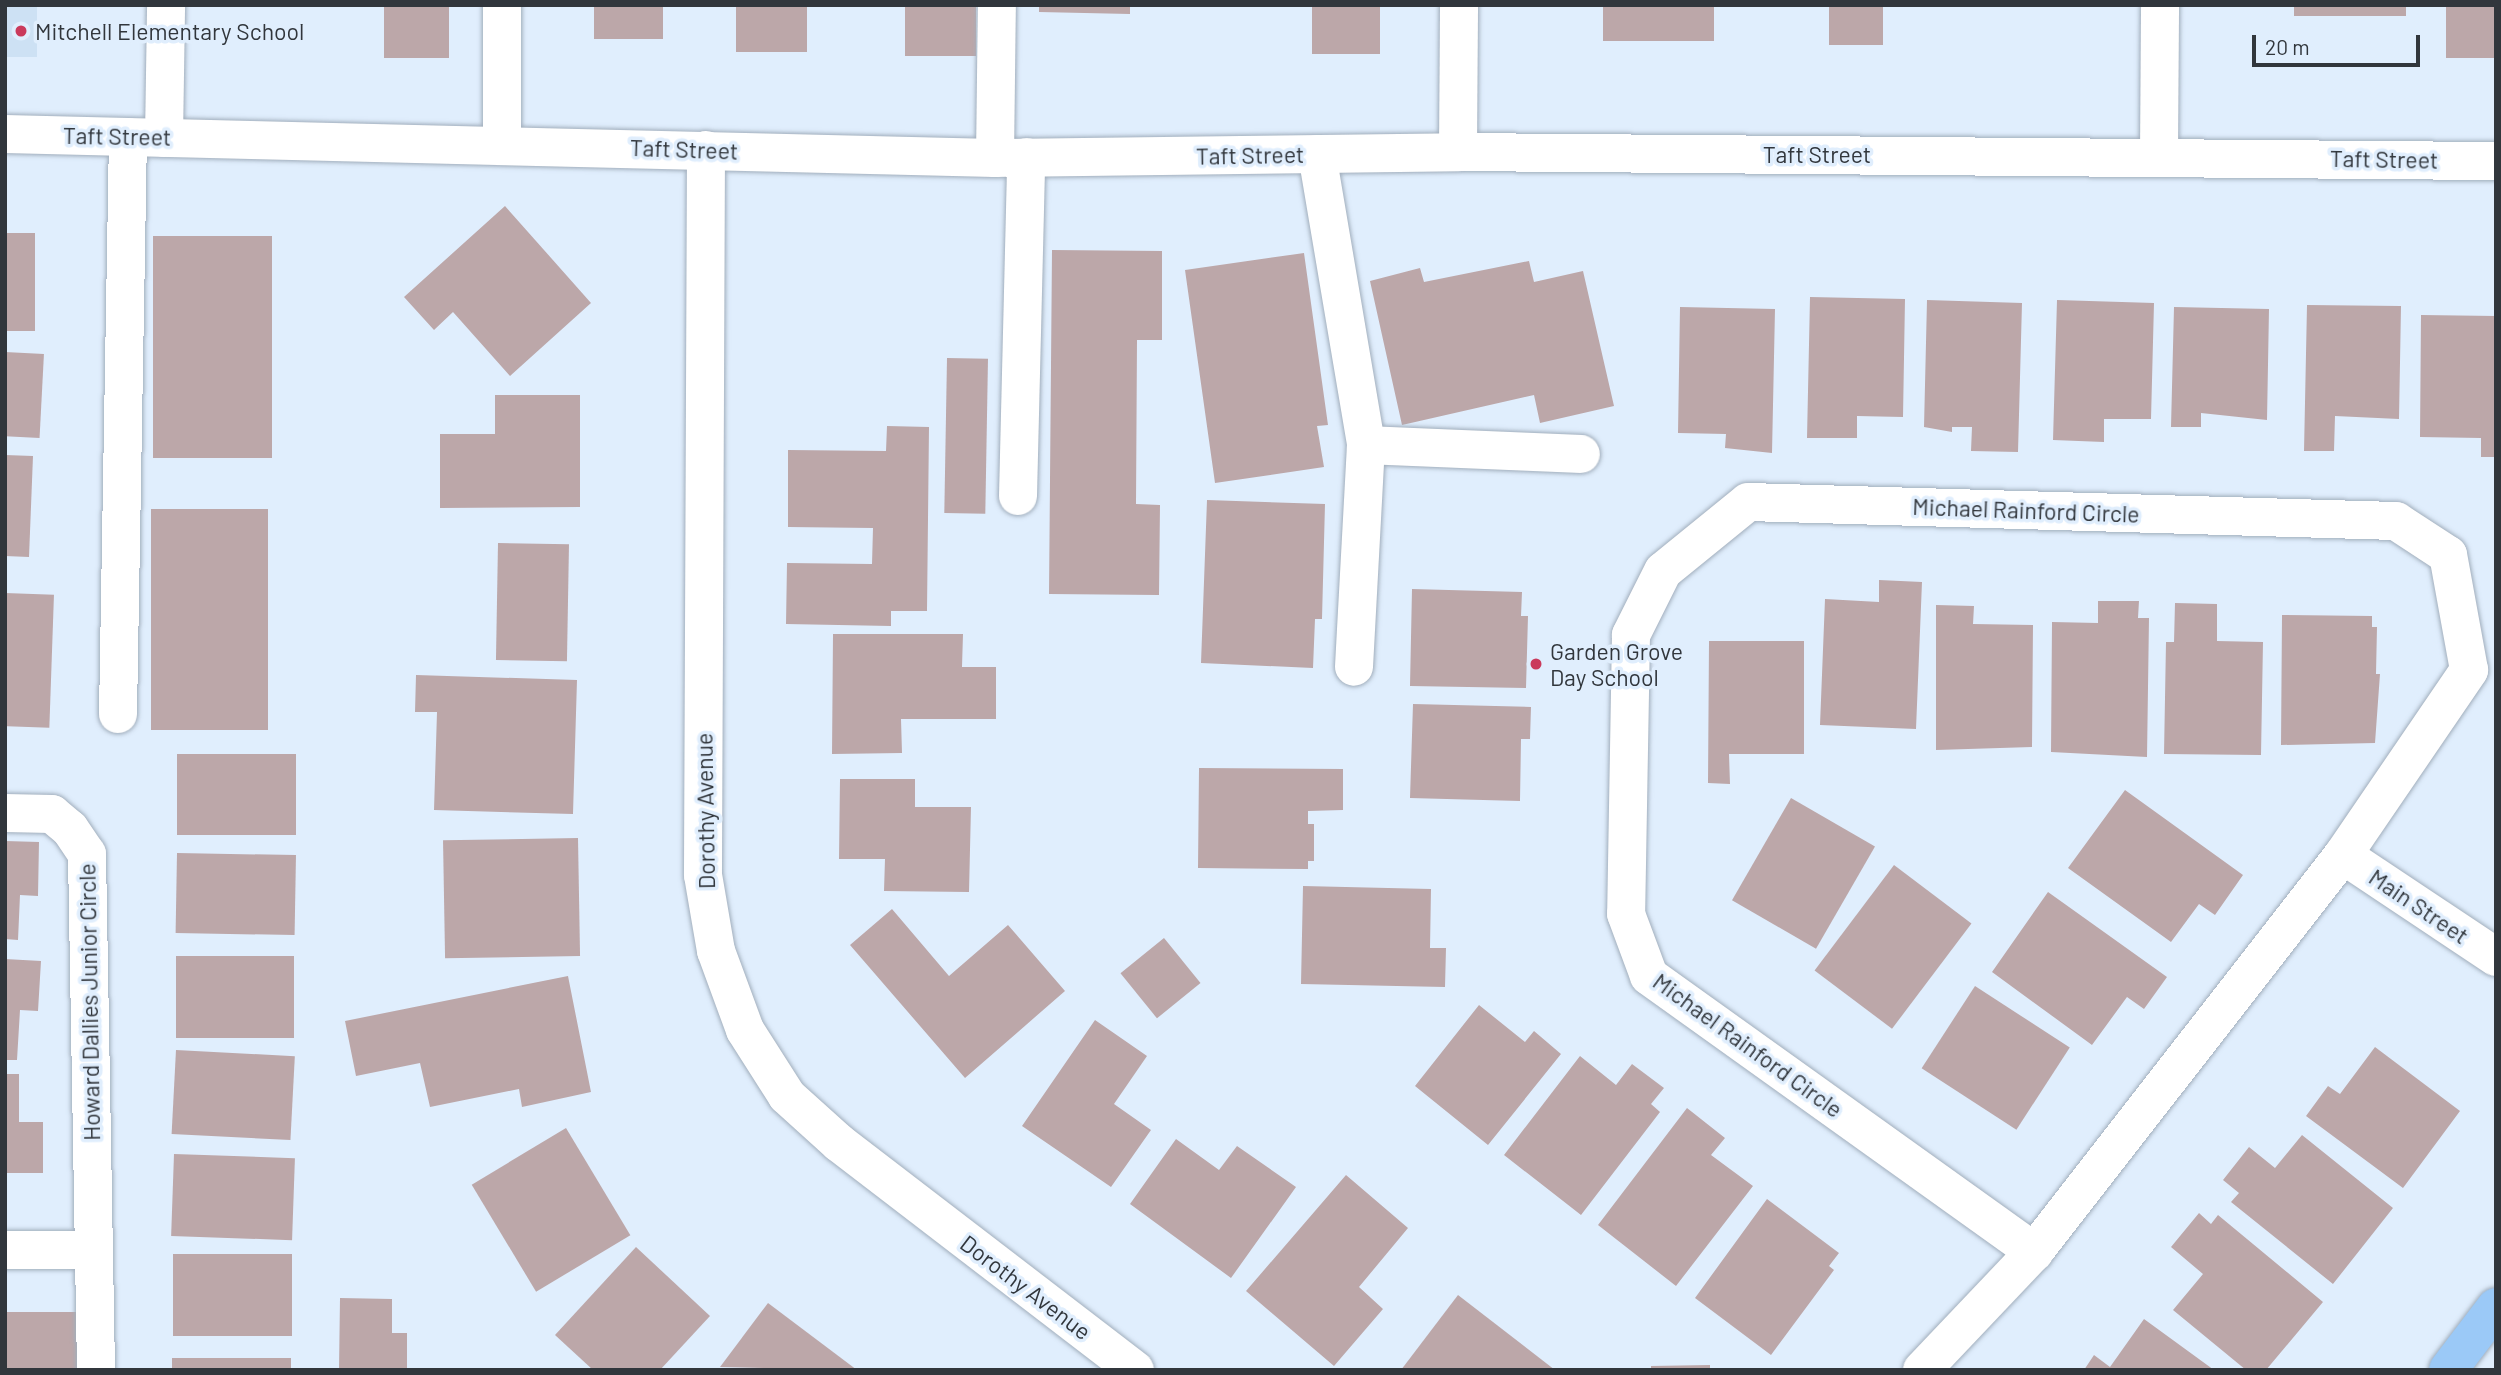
<!DOCTYPE html>
<html>
<head>
<meta charset="utf-8">
<style>
	body { margin:0 }
	#map { position:relative; width:2501px; height:1375px; overflow:hidden; background:#e0eefd; font-family:Barlow,sans-serif }
	div>[style] { position:absolute }
	.built>* { inset:0; background:#cde1f4; transform-origin:0 0 }
	.building>* { inset:0; background:#bca7a9; transform-origin:0 0 }
	.roads { filter:drop-shadow(0 0 2px #a1aebc) drop-shadow(0 0 2px #a1aebc) }
	.minor>* { height:38px; margin:-19px; padding:0 19px; transform-origin:19px; border-radius:19px; background:#fff }
	.major>* { height:38px; margin:-19px; padding:0 19px; transform-origin:19px; border-radius:19px; background:#9bc9f7 }
	.dots>* { width:19px; height:19px; translate:-50% -50%; box-sizing:border-box; border:4px solid #e0eefd; border-radius:50% }
	span { translate:-50% -50%; white-space:nowrap; text-align:center; line-height:1.15; -webkit-text-stroke:7px #e0eefd; paint-order:stroke }
	.poi-label { font-size:23px; color:#31363c }
	.left { translate:0 -50%; text-align:left }
	.street-label { font-size:23px; color:#31363c }
	.frame { position:absolute; inset:0; border:7px solid #31363c; pointer-events:none }
	.scale { position:absolute; left:2252px; top:35px; width:168px; height:32px; box-sizing:border-box; border:4px solid #31363c; border-top:0; padding-left:9px; font-size:21px; line-height:24px; white-space:nowrap; color:#31363c; -webkit-text-stroke:5px #e0eefd; paint-order:stroke }
</style>
</head>
<body>
<div id="map">
	<div class="built">
		<div style="left:5px;top:5px;width:32px;height:52px"></div>
	</div>
	<div class="building">
		<div style="left:384px;top:5px;width:65px;height:53px"></div>
		<div style="left:594px;top:5px;width:69px;height:34px"></div>
		<div style="left:736px;top:5px;width:71px;height:47px"></div>
		<div style="left:905px;top:5px;width:71px;height:51px"></div>
		<div style="clip-path:polygon(1039px 5px,1130px 5px,1130px 14px,1039px 12px)"></div>
		<div style="left:1312px;top:5px;width:68px;height:49px"></div>
		<div style="left:1603px;top:5px;width:111px;height:36px"></div>
		<div style="left:1829px;top:5px;width:54px;height:40px"></div>
		<div style="left:2294px;top:5px;width:112px;height:11px"></div>
		<div style="left:2446px;top:5px;width:50px;height:53px"></div>
		<div style="clip-path:polygon(505px 206px,591px 303px,510px 376px,453px 312px,434px 330px,404px 297px)"></div>
		<div style="left:5px;top:233px;width:30px;height:98px"></div>
		<div style="left:153px;top:236px;width:119px;height:222px"></div>
		<div style="clip-path:polygon(1052px 250px,1162px 251px,1162px 340px,1137px 340px,1136px 504px,1160px 505px,1159px 595px,1049px 594px)"></div>
		<div style="clip-path:polygon(1304px 253px,1328px 425px,1317px 426px,1324px 467px,1215px 483px,1185px 270px)"></div>
		<div style="clip-path:polygon(1529px 261px,1534px 282px,1583px 271px,1614px 406px,1540px 423px,1534px 395px,1402px 425px,1370px 281px,1420px 268px,1424px 282px)"></div>
		<div style="clip-path:polygon(1810px 297px,1905px 299px,1903px 417px,1857px 416px,1857px 438px,1807px 438px)"></div>
		<div style="clip-path:polygon(1927px 300px,2022px 303px,2018px 452px,1971px 451px,1972px 427px,1952px 427px,1952px 432px,1924px 427px)"></div>
		<div style="clip-path:polygon(2057px 300px,2154px 303px,2151px 419px,2104px 419px,2104px 442px,2053px 440px)"></div>
		<div style="clip-path:polygon(2307px 305px,2401px 306px,2399px 419px,2335px 416px,2334px 451px,2304px 451px)"></div>
		<div style="clip-path:polygon(1680px 307px,1775px 309px,1772px 453px,1725px 448px,1726px 434px,1678px 433px)"></div>
		<div style="clip-path:polygon(2174px 307px,2269px 309px,2267px 420px,2201px 413px,2201px 427px,2171px 427px)"></div>
		<div style="clip-path:polygon(2421px 315px,2496px 316px,2496px 457px,2481px 457px,2481px 438px,2420px 437px)"></div>
		<div style="left:5px;top:352px;width:39px;height:84px;rotate:3deg"></div>
		<div style="left:947px;top:358px;width:41px;height:155px;rotate:1deg"></div>
		<div style="clip-path:polygon(495px 395px,580px 395px,580px 507px,440px 508px,440px 434px,495px 434px)"></div>
		<div style="clip-path:polygon(887px 426px,929px 427px,927px 611px,891px 611px,891px 626px,786px 624px,787px 563px,872px 564px,873px 528px,788px 527px,788px 450px,886px 451px)"></div>
		<div style="clip-path:polygon(5px 455px,33px 456px,29px 557px,5px 556px)"></div>
		<div style="clip-path:polygon(1207px 500px,1325px 504px,1322px 619px,1315px 619px,1313px 668px,1201px 663px)"></div>
		<div style="left:268px;top:509px;width:221px;height:117px;rotate:90deg"></div>
		<div style="left:498px;top:543px;width:71px;height:117px;rotate:1deg"></div>
		<div style="clip-path:polygon(1879px 580px,1922px 582px,1916px 729px,1820px 725px,1825px 599px,1879px 602px)"></div>
		<div style="clip-path:polygon(1412px 589px,1522px 592px,1521px 616px,1528px 616px,1526px 688px,1410px 686px)"></div>
		<div style="left:5px;top:593px;width:49px;height:133px;rotate:2deg"></div>
		<div style="clip-path:polygon(2098px 601px,2139px 601px,2138px 618px,2149px 618px,2147px 757px,2051px 752px,2052px 622px,2098px 623px)"></div>
		<div style="clip-path:polygon(2175px 603px,2217px 604px,2217px 641px,2263px 642px,2261px 755px,2164px 754px,2166px 642px,2174px 642px)"></div>
		<div style="clip-path:polygon(1936px 605px,1974px 606px,1973px 624px,2033px 625px,2032px 747px,1936px 750px)"></div>
		<div style="clip-path:polygon(2282px 615px,2372px 616px,2372px 627px,2377px 627px,2376px 674px,2380px 674px,2375px 743px,2281px 745px)"></div>
		<div style="clip-path:polygon(833px 634px,963px 634px,962px 667px,996px 667px,996px 719px,901px 719px,902px 753px,832px 754px)"></div>
		<div style="clip-path:polygon(1709px 641px,1804px 641px,1804px 754px,1729px 754px,1730px 784px,1708px 783px)"></div>
		<div style="clip-path:polygon(416px 675px,577px 680px,573px 814px,434px 810px,437px 712px,415px 712px)"></div>
		<div style="clip-path:polygon(1413px 704px,1531px 707px,1530px 739px,1521px 739px,1520px 801px,1410px 798px)"></div>
		<div style="left:177px;top:754px;width:119px;height:81px"></div>
		<div style="clip-path:polygon(1199px 768px,1343px 769px,1343px 810px,1308px 811px,1308px 824px,1314px 824px,1314px 861px,1308px 861px,1308px 869px,1198px 868px)"></div>
		<div style="clip-path:polygon(840px 779px,915px 779px,915px 807px,971px 807px,969px 892px,884px 891px,885px 859px,839px 859px)"></div>
		<div style="clip-path:polygon(2125px 790px,2243px 875px,2215px 915px,2199px 904px,2171px 942px,2068px 868px)"></div>
		<div style="left:1791px;top:798px;width:97px;height:118px;rotate:30deg"></div>
		<div style="left:578px;top:838px;width:118px;height:135px;rotate:89deg"></div>
		<div style="clip-path:polygon(5px 841px,39px 842px,38px 896px,20px 895px,18px 940px,5px 939px)"></div>
		<div style="left:177px;top:853px;width:119px;height:80px;rotate:1deg"></div>
		<div style="left:1894px;top:865px;width:97px;height:132px;rotate:37deg"></div>
		<div style="clip-path:polygon(1303px 886px,1431px 889px,1430px 948px,1446px 948px,1445px 987px,1301px 984px)"></div>
		<div style="clip-path:polygon(2048px 892px,2167px 977px,2144px 1009px,2127px 997px,2092px 1045px,1992px 972px)"></div>
		<div style="clip-path:polygon(892px 909px,949px 976px,1008px 925px,1065px 991px,965px 1078px,850px 945px)"></div>
		<div style="left:1164px;top:938px;width:58px;height:56px;rotate:51deg"></div>
		<div style="left:294px;top:956px;width:82px;height:118px;rotate:90deg"></div>
		<div style="clip-path:polygon(5px 959px,41px 961px,38px 1011px,20px 1010px,17px 1060px,5px 1060px)"></div>
		<div style="clip-path:polygon(568px 976px,591px 1092px,522px 1107px,519px 1089px,430px 1107px,420px 1063px,356px 1076px,345px 1021px)"></div>
		<div style="left:1975px;top:986px;width:113px;height:98px;rotate:33deg"></div>
		<div style="clip-path:polygon(1479px 1005px,1525px 1042px,1534px 1031px,1561px 1054px,1488px 1145px,1415px 1086px)"></div>
		<div style="clip-path:polygon(1095px 1020px,1147px 1056px,1114px 1104px,1151px 1130px,1111px 1187px,1022px 1126px)"></div>
		<div style="clip-path:polygon(2375px 1047px,2460px 1111px,2403px 1188px,2306px 1116px,2328px 1086px,2340px 1094px)"></div>
		<div style="left:176px;top:1050px;width:119px;height:84px;rotate:3deg"></div>
		<div style="clip-path:polygon(1580px 1056px,1616px 1085px,1632px 1064px,1664px 1088px,1651px 1104px,1660px 1112px,1581px 1215px,1504px 1155px)"></div>
		<div style="clip-path:polygon(5px 1074px,19px 1074px,19px 1122px,43px 1122px,43px 1173px,5px 1173px)"></div>
		<div style="clip-path:polygon(1687px 1108px,1725px 1138px,1711px 1155px,1753px 1186px,1676px 1286px,1598px 1225px)"></div>
		<div style="left:566px;top:1128px;width:125px;height:110px;rotate:59deg"></div>
		<div style="clip-path:polygon(2302px 1135px,2393px 1208px,2333px 1284px,2231px 1202px,2239px 1193px,2223px 1180px,2249px 1147px,2275px 1168px)"></div>
		<div style="clip-path:polygon(1176px 1139px,1219px 1170px,1237px 1146px,1296px 1187px,1231px 1278px,1130px 1204px)"></div>
		<div style="left:174px;top:1154px;width:121px;height:82px;rotate:2deg"></div>
		<div style="clip-path:polygon(1346px 1175px,1408px 1228px,1359px 1287px,1383px 1309px,1334px 1366px,1246px 1291px)"></div>
		<div style="clip-path:polygon(1767px 1199px,1839px 1253px,1829px 1266px,1834px 1270px,1771px 1355px,1695px 1298px)"></div>
		<div style="clip-path:polygon(2199px 1213px,2211px 1224px,2218px 1215px,2323px 1302px,2266px 1370px,2246px 1370px,2173px 1310px,2203px 1274px,2171px 1247px)"></div>
		<div style="clip-path:polygon(636px 1247px,710px 1316px,660px 1370px,593px 1370px,555px 1335px)"></div>
		<div style="left:292px;top:1254px;width:82px;height:119px;rotate:90deg"></div>
		<div style="clip-path:polygon(1458px 1295px,1555px 1370px,1401px 1370px)"></div>
		<div style="clip-path:polygon(340px 1298px,392px 1299px,392px 1333px,407px 1333px,407px 1370px,339px 1370px)"></div>
		<div style="clip-path:polygon(768px 1303px,857px 1370px,720px 1367px)"></div>
		<div style="left:5px;top:1312px;width:75px;height:58px"></div>
		<div style="clip-path:polygon(2144px 1319px,2214px 1370px,2084px 1370px,2094px 1355px,2110px 1367px)"></div>
		<div style="left:172px;top:1358px;width:119px;height:12px"></div>
		<div style="clip-path:polygon(1710px 1365px,1710px 1370px,1651px 1370px,1651px 1366px)"></div>
	</div>
	<div class="roads">
		<div class="minor">
			<div style="left:5px;top:134px;width:990px;rotate:1.39deg"></div>
			<div style="left:995px;top:158px;width:463px;rotate:-0.7deg"></div>
			<div style="left:1458px;top:152px;width:1038px;rotate:0.5deg"></div>
			<div style="left:164px;top:138px;width:133px;rotate:-89.1deg"></div>
			<div style="left:502px;top:144px;width:139px;rotate:-90deg"></div>
			<div style="left:706px;top:150px;width:725px;rotate:90.24deg"></div>
			<div style="left:703px;top:875px;width:77px;rotate:80.3deg"></div>
			<div style="left:716px;top:951px;width:84px;rotate:69.8deg"></div>
			<div style="left:745px;top:1030px;width:78px;rotate:57.5deg"></div>
			<div style="left:787px;top:1096px;width:70px;rotate:42.1deg"></div>
			<div style="left:839px;top:1143px;width:373px;rotate:37.5deg"></div>
			<div style="left:1458px;top:152px;width:147px;rotate:-89.6deg"></div>
			<div style="left:1317px;top:154px;width:295px;rotate:80.4deg"></div>
			<div style="left:1366px;top:445px;width:222px;rotate:93.1deg"></div>
			<div style="left:2159px;top:155px;width:150px;rotate:-89.6deg"></div>
			<div style="left:995px;top:158px;width:153px;rotate:-89.3deg"></div>
			<div style="left:1366px;top:445px;width:215px;rotate:2.4deg"></div>
			<div style="left:1018px;top:496px;width:339px;rotate:-88.6deg"></div>
			<div style="left:118px;top:714px;width:577px;rotate:-89.01deg"></div>
			<div style="left:5px;top:813px;width:47px;rotate:1.2deg"></div>
			<div style="left:52px;top:814px;width:23px;rotate:40deg"></div>
			<div style="left:70px;top:829px;width:30px;rotate:56deg"></div>
			<div style="left:87px;top:854px;width:516px;rotate:89deg"></div>
			<div style="left:2343px;top:855px;width:184px;rotate:33.7deg"></div>
			<div style="left:5px;top:1250px;width:89px"></div>
			<div style="left:1922px;top:1370px;width:163px;rotate:-46.5deg"></div>
			<div style="left:2034px;top:1252px;width:503px;rotate:-52.11deg"></div>
			<div style="left:2343px;top:855px;width:224px;rotate:-55.7deg"></div>
			<div style="left:2469px;top:670px;width:117px;rotate:-100.3deg"></div>
			<div style="left:2448px;top:555px;width:62px;rotate:-146.8deg"></div>
			<div style="left:2396px;top:521px;width:648px;rotate:-178.32deg"></div>
			<div style="left:1748px;top:502px;width:109px;rotate:140.9deg"></div>
			<div style="left:1663px;top:571px;width:72px;rotate:116.6deg"></div>
			<div style="left:1631px;top:635px;width:279px;rotate:91deg"></div>
			<div style="left:1626px;top:914px;width:66px;rotate:69.6deg"></div>
			<div style="left:1649px;top:976px;width:474px;rotate:35.6deg"></div>
		</div>
		<div class="major">
			<div style="left:2448px;top:1370px;width:79px;rotate:-52.7deg"></div>
		</div>
	</div>
	<div class="dots">
		<div style="left:21px;top:31px;background:#ca3a5c"></div>
		<div style="left:1536px;top:664px;background:#ca3a5c"></div>
	</div>
	<div class="poi-label">
		<span class="left" style="left:35px;top:31px">Mitchell Elementary School</span>
		<span class="left" style="left:1550px;top:664px">Garden Grove<br>Day School</span>
	</div>
	<div class="street-label">
		<span style="left:117px;top:136px;rotate:1deg">Taft Street</span>
		<span style="left:684px;top:149px;rotate:2deg">Taft Street</span>
		<span style="left:1817px;top:154px">Taft Street</span>
		<span style="left:1250px;top:155px;rotate:-1deg">Taft Street</span>
		<span style="left:2384px;top:159px;rotate:1deg">Taft Street</span>
		<span style="left:2026px;top:510px;rotate:2deg">Michael Rainford Circle</span>
		<span style="left:705px;top:811px;rotate:-91deg">Dorothy Avenue</span>
		<span style="left:2419px;top:906px;rotate:34deg">Main Street</span>
		<span style="left:89px;top:1002px;rotate:-91deg">Howard Dallies Junior Circle</span>
		<span style="left:1748px;top:1045px;rotate:36deg">Michael Rainford Circle</span>
		<span style="left:1026px;top:1287px;rotate:37deg">Dorothy Avenue</span>
	</div>
	<div class="frame"></div>
	<div class="scale">20 m</div>
</div>
</body>
</html>
